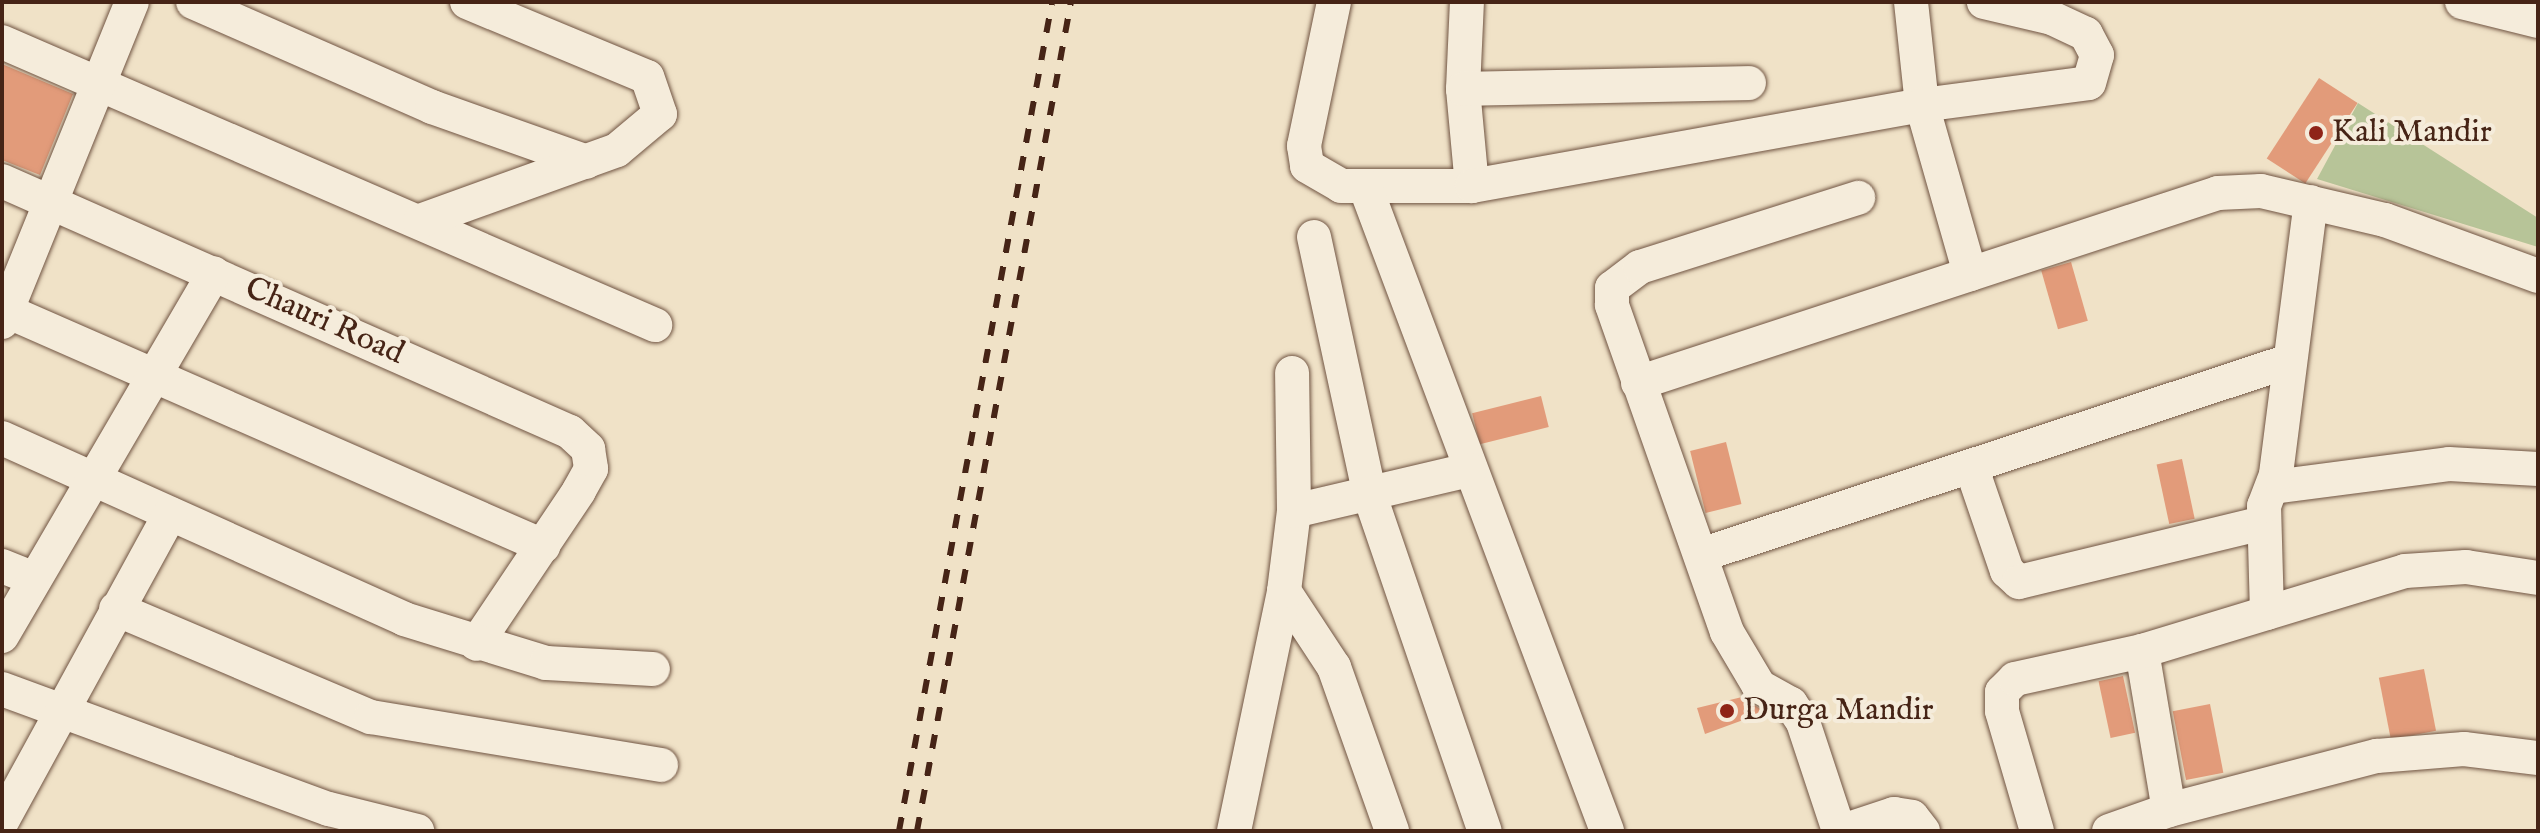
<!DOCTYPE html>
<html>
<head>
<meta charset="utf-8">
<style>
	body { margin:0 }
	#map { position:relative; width:2540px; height:833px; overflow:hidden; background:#f0e2c7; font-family:"IM FELL English",serif }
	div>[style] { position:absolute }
	.green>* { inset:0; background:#b7c498 }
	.building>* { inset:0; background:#e29b7a; transform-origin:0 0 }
	.roads { filter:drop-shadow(0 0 2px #705442) drop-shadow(0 0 2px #705442) }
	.minor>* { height:34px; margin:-17px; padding:0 17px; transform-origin:17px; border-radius:17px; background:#f5ecdb }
	.rail>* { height:6px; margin-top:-3px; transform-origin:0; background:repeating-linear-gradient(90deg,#462416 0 14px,transparent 0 28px) }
	.dots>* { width:22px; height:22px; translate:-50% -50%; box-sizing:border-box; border:4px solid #f5ecdb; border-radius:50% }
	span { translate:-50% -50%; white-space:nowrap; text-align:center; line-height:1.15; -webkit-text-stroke:8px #f5ecdb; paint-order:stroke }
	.poi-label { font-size:32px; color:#462416 }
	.left { translate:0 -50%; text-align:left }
	.street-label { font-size:32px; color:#462416 }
	.frame { position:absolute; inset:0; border:4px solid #462416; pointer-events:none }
</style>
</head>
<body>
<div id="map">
	<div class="green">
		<div style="clip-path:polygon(2358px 103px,2538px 218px,2538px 247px,2317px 179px)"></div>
	</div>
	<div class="building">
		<div style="clip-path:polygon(2px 64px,73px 94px,40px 175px,2px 160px)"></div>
		<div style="left:2319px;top:78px;width:46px;height:96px;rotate:33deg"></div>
		<div style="left:2071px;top:262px;width:61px;height:31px;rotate:74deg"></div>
		<div style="left:1541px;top:396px;width:32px;height:71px;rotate:76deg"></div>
		<div style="left:1726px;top:442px;width:64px;height:37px;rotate:76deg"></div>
		<div style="left:2182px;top:459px;width:61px;height:26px;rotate:78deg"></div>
		<div style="left:2424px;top:669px;width:63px;height:46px;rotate:79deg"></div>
		<div style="left:2123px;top:676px;width:58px;height:25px;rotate:78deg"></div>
		<div style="clip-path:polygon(1742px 697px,1765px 712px,1705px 734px,1697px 708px)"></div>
		<div style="left:2210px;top:704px;width:70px;height:38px;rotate:79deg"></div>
	</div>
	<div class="roads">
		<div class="minor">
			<div style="left:193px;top:2px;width:261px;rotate:23.7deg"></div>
			<div style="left:432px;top:107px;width:164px;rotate:19.5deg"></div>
			<div style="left:1334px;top:2px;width:147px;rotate:101.8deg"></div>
			<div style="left:1304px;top:146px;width:20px;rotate:81deg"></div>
			<div style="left:1307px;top:166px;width:39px;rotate:30deg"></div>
			<div style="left:1341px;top:186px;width:131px"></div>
			<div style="left:1472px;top:186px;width:97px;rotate:-95.3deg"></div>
			<div style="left:1463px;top:89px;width:87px;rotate:-87.4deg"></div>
			<div style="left:1911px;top:2px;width:104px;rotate:83.9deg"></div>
			<div style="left:1922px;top:105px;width:176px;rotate:74.1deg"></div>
			<div style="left:2462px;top:2px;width:78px;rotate:14deg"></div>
			<div style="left:2px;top:42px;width:712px;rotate:23.43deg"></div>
			<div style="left:1463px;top:89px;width:286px;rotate:-1.2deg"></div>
			<div style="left:2px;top:181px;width:621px;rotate:23.84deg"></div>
			<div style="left:570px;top:432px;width:25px;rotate:43deg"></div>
			<div style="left:588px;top:449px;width:20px;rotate:81deg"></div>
			<div style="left:591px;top:469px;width:25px;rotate:119deg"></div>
			<div style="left:579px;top:491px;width:184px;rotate:123.9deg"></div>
			<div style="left:1365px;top:186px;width:689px;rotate:69.43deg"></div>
			<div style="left:1472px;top:186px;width:457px;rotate:-10.2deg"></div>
			<div style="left:1922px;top:105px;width:168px;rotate:-7.5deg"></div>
			<div style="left:2089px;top:83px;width:29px;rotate:-74deg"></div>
			<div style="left:2097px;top:55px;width:24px;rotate:-118deg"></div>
			<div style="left:2086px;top:34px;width:38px;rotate:-155deg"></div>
			<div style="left:2052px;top:18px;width:70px;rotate:-166.8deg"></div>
			<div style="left:420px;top:221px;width:209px;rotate:-19.8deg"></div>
			<div style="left:617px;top:150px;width:56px;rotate:-39.9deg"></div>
			<div style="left:660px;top:114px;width:39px;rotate:-109deg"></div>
			<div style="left:647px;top:77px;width:195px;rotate:-157.4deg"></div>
			<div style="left:1314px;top:237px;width:265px;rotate:77.8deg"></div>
			<div style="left:1370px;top:496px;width:354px;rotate:71.1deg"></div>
			<div style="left:2px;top:309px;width:591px;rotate:23.66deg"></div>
			<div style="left:2px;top:322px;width:345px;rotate:-67.9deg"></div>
			<div style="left:1638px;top:383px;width:610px;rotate:-18.14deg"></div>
			<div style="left:2218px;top:193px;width:43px;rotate:-2.7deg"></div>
			<div style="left:2261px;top:191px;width:127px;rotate:13.2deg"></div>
			<div style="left:2385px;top:220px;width:163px;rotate:20.1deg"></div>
			<div style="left:2px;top:438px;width:441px;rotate:24.2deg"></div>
			<div style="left:404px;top:619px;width:149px;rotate:17.2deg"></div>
			<div style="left:546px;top:663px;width:107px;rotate:3.2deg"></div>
			<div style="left:1971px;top:466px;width:111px;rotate:71.1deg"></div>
			<div style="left:2007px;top:571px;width:16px;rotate:43deg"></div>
			<div style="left:2019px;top:582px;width:251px;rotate:-13.6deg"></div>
			<div style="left:2273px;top:487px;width:177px;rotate:-7.4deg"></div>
			<div style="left:2449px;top:464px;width:89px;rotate:3.2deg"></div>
			<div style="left:1294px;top:511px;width:180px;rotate:-13.2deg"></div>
			<div style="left:1704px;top:554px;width:613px;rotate:-18.26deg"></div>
			<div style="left:2px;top:566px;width:35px;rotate:22deg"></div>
			<div style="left:1284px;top:591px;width:91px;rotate:56.7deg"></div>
			<div style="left:1334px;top:667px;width:174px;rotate:70.5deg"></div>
			<div style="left:116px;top:609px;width:277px;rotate:23deg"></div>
			<div style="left:371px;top:717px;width:294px;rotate:9.4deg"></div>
			<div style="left:2267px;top:613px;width:107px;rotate:-91.6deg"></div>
			<div style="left:2264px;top:506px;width:34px;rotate:-69deg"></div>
			<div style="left:2276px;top:474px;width:274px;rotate:-82.7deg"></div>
			<div style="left:2px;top:636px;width:420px;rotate:-59.7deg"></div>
			<div style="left:2142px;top:651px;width:161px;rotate:80.4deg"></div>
			<div style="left:2169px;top:810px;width:215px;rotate:-14.6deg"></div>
			<div style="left:2377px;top:756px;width:87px;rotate:-4.6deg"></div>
			<div style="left:2464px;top:749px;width:75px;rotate:6.9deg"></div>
			<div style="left:2px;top:689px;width:348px;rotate:20.2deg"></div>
			<div style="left:329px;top:809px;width:91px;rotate:14deg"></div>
			<div style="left:2px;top:821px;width:350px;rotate:-61.3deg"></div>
			<div style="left:1234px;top:831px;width:245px;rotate:-78.2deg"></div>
			<div style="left:1284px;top:591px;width:81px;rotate:-82.9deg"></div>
			<div style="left:1294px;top:511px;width:138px;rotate:-90.8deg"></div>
			<div style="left:1839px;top:831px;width:115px;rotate:-108.3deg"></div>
			<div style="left:1803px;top:722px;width:22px;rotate:-124deg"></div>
			<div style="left:1791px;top:704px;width:37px;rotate:-151deg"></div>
			<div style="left:1759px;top:686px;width:63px;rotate:-120.7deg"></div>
			<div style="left:1727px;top:632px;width:347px;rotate:-109.4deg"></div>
			<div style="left:1612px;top:305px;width:17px;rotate:-90deg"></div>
			<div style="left:1612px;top:288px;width:35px;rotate:-37deg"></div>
			<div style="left:1640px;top:267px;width:229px;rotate:-17.6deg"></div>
			<div style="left:1843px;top:831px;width:54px;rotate:-18.4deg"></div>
			<div style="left:1894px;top:814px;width:18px;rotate:9deg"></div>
			<div style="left:1912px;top:817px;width:18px;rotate:52deg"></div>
			<div style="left:2037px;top:831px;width:125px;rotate:-106.3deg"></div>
			<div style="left:2002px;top:711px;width:19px;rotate:-90deg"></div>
			<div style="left:2002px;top:692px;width:18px;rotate:-45deg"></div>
			<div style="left:2015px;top:679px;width:130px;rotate:-12.4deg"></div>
			<div style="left:2142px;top:651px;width:275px;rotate:-16.9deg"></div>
			<div style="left:2405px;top:571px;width:61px;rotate:-3.8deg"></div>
			<div style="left:2466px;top:567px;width:73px;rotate:8.7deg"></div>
			<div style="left:2109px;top:831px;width:64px;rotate:-19.3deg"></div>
		</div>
	</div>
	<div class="rail">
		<div style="left:899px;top:831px;width:843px;rotate:-79.54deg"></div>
		<div style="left:917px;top:831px;width:843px;rotate:-79.48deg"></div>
	</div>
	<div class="dots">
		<div style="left:2316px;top:133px;background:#8f2418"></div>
		<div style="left:1727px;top:711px;background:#8f2418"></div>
	</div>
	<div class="poi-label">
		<span class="left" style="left:2332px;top:133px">Kali Mandir</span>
		<span class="left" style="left:1743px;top:711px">Durga Mandir</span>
	</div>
	<div class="street-label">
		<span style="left:324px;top:322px;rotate:24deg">Chauri Road</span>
	</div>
	<div class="frame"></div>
</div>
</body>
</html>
